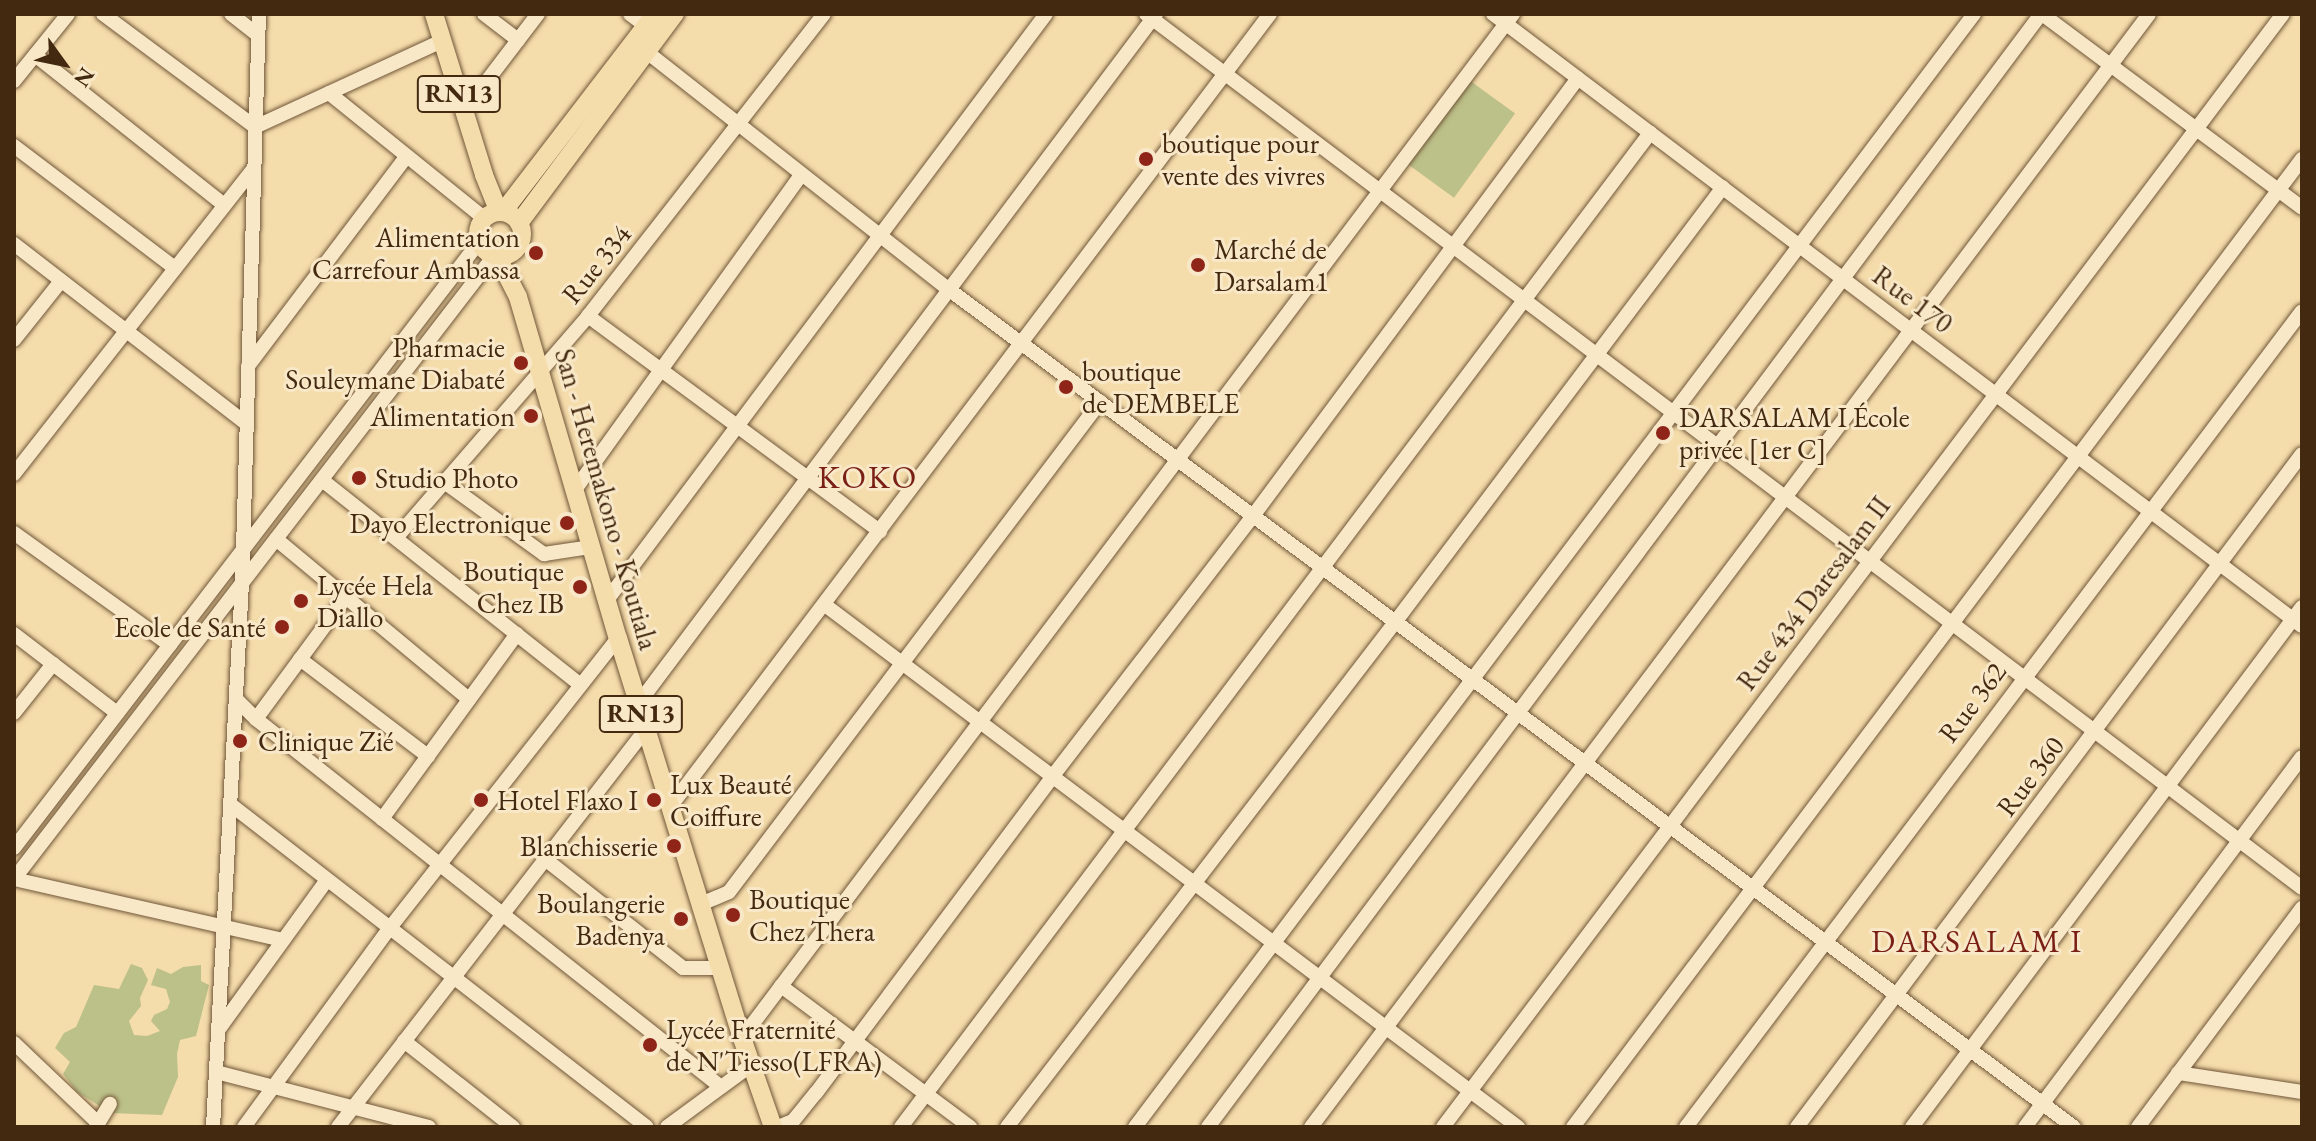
<!DOCTYPE html>
<html>
<head>
<meta charset="utf-8">
<style>
	body { margin:0 }
	#map { position:relative; width:2316px; height:1141px; overflow:hidden; background:#f5dcab; font-family:"EB Garamond",serif }
	div>[style] { position:absolute }
	.green>* { inset:0; background:#bcc089; transform-origin:0 0 }
	.roads { filter:drop-shadow(0 0 2px #705638) drop-shadow(0 0 2px #705638) }
	.minor>* { height:14px; margin:-7px; padding:0 7px; transform-origin:7px; border-radius:7px; background:#f8e8c8 }
	.major>* { height:18px; margin:-9px; padding:0 9px; transform-origin:9px; border-radius:9px; background:#f5dcab }
	.major>.ring { margin:-9px; padding:0; box-sizing:content-box; background:none; border:18px solid #f5dcab; border-radius:50% }
	.dots>* { width:22px; height:22px; translate:-50% -50%; box-sizing:border-box; border:4px solid #f8e8c8; border-radius:50% }
	span { translate:-50% -50%; white-space:nowrap; text-align:center; line-height:1.15; -webkit-text-stroke:6px #f8e8c8; paint-order:stroke }
	.shield-label span { padding:2px 6px; background:#f8e8c8; border:2px solid; border-radius:6px; -webkit-text-stroke-width:0 }
	.shield-label { font-size:26px; color:#442911; font-weight:700 }
	.poi-label { font-size:28px; color:#442911 }
	.left { translate:0 -50%; text-align:left }
	.right { translate:-100% -50%; text-align:right }
	.street-label { font-size:28px; color:#442911 }
	.quarter-label { font-size:32px; color:#7a1f14; letter-spacing:2px }
	.frame { position:absolute; inset:0; border:16px solid #442911; pointer-events:none }
	.north { position:absolute; left:24px; top:24px; width:80px; height:80px; -webkit-text-stroke:6px #f8e8c8; paint-order:stroke; rotate:123deg; font-size:22px; font-weight:700; line-height:32px; text-align:center; color:#442911 }
	.north::after { content:''; display:block; margin:auto; width:28px; height:36px; background:#442911; clip-path:polygon(50% 0,100% 100%,50% 72%,0 100%) }
</style>
</head>
<body>
<div id="map">
	<div class="green">
		<div style="left:1469px;top:80px;width:57px;height:104px;rotate:36deg"></div>
		<div style="clip-path:polygon(131px 964px,142px 968px,148px 980px,140px 998px,141px 1006px,129px 1021px,134px 1035px,147px 1036px,160px 1031px,151px 1021px,154px 1015px,167px 1009px,170px 1002px,166px 989px,151px 985px,157px 968px,171px 974px,183px 967px,201px 965px,201px 981px,209px 985px,196px 1036px,180px 1040px,177px 1054px,178px 1077px,162px 1115px,111px 1113px,77px 1092px,63px 1074px,70px 1062px,55px 1048px,64px 1033px,76px 1027px,94px 985px,119px 989px)"></div>
	</div>
	<div class="roads">
		<div class="minor">
			<div style="left:103px;top:14px;width:189px;rotate:36.6deg"></div>
			<div style="left:255px;top:127px;width:206px;rotate:-24.7deg"></div>
			<div style="left:231px;top:14px;width:34px;rotate:38deg"></div>
			<div style="left:484px;top:14px;width:43px;rotate:37.4deg"></div>
			<div style="left:630px;top:14px;width:20px;rotate:37deg"></div>
			<div style="left:1146px;top:14px;width:1449px;rotate:37.09deg"></div>
			<div style="left:1493px;top:14px;width:1014px;rotate:37.11deg"></div>
			<div style="left:2042px;top:14px;width:324px;rotate:36.7deg"></div>
			<div style="left:647px;top:52px;width:387px;rotate:38.2deg"></div>
			<div style="left:951px;top:291px;width:1400px;rotate:36.67deg"></div>
			<div style="left:35px;top:55px;width:241px;rotate:38.4deg"></div>
			<div style="left:14px;top:81px;width:86px;rotate:-51.1deg"></div>
			<div style="left:329px;top:93px;width:199px;rotate:38.9deg"></div>
			<div style="left:464px;top:111px;width:122px;rotate:-52.7deg"></div>
			<div style="left:14px;top:146px;width:202px;rotate:37.2deg"></div>
			<div style="left:14px;top:244px;width:293px;rotate:37.7deg"></div>
			<div style="left:588px;top:316px;width:363px;rotate:36.4deg"></div>
			<div style="left:14px;top:340px;width:75px;rotate:-51.5deg"></div>
			<div style="left:248px;top:366px;width:263px;rotate:-52.9deg"></div>
			<div style="left:14px;top:474px;width:386px;rotate:-51.9deg"></div>
			<div style="left:322px;top:480px;width:330px;rotate:38.4deg"></div>
			<div style="left:443px;top:481px;width:125px;rotate:35.9deg"></div>
			<div style="left:544px;top:554px;width:48px;rotate:-8.5deg"></div>
			<div style="left:574px;top:491px;width:389px;rotate:-54.3deg"></div>
			<div style="left:14px;top:533px;width:192px;rotate:35.7deg"></div>
			<div style="left:396px;top:538px;width:294px;rotate:-49.1deg"></div>
			<div style="left:588px;top:316px;width:383px;rotate:-52deg"></div>
			<div style="left:276px;top:539px;width:251px;rotate:39.7deg"></div>
			<div style="left:607px;top:600px;width:732px;rotate:-53.16deg"></div>
			<div style="left:825px;top:605px;width:868px;rotate:36.99deg"></div>
			<div style="left:14px;top:634px;width:130px;rotate:37.5deg"></div>
			<div style="left:300px;top:659px;width:161px;rotate:37.2deg"></div>
			<div style="left:236px;top:699px;width:28px;rotate:45deg"></div>
			<div style="left:256px;top:719px;width:593px;rotate:38.36deg"></div>
			<div style="left:638px;top:704px;width:863px;rotate:-53.1deg"></div>
			<div style="left:14px;top:713px;width:63px;rotate:-51.5deg"></div>
			<div style="left:256px;top:719px;width:152px;rotate:-53.6deg"></div>
			<div style="left:230px;top:804px;width:527px;rotate:37.76deg"></div>
			<div style="left:670px;top:807px;width:994px;rotate:-52.89deg"></div>
			<div style="left:382px;top:819px;width:229px;rotate:-53.9deg"></div>
			<div style="left:14px;top:848px;width:764px;rotate:-52.5deg"></div>
			<div style="left:545px;top:859px;width:176px;rotate:38.3deg"></div>
			<div style="left:683px;top:968px;width:38px"></div>
			<div style="left:14px;top:879px;width:786px;rotate:-52.39deg"></div>
			<div style="left:14px;top:879px;width:275px;rotate:12.8deg"></div>
			<div style="left:701px;top:904px;width:30px;rotate:-23deg"></div>
			<div style="left:729px;top:892px;width:615px;rotate:-52.87deg"></div>
			<div style="left:781px;top:986px;width:236px;rotate:36.7deg"></div>
			<div style="left:219px;top:1029px;width:183px;rotate:-54.1deg"></div>
			<div style="left:742px;top:1038px;width:1282px;rotate:-53.02deg"></div>
			<div style="left:404px;top:1041px;width:139px;rotate:38.3deg"></div>
			<div style="left:14px;top:1043px;width:116px;rotate:43.6deg"></div>
			<div style="left:216px;top:1072px;width:220px;rotate:14.5deg"></div>
			<div style="left:2178px;top:1073px;width:125px;rotate:8.7deg"></div>
			<div style="left:96px;top:1127px;width:27px;rotate:-59deg"></div>
			<div style="left:213px;top:1127px;width:545px;rotate:-86.95deg"></div>
			<div style="left:242px;top:583px;width:569px;rotate:-88.29deg"></div>
			<div style="left:244px;top:1127px;width:245px;rotate:-53.8deg"></div>
			<div style="left:389px;top:929px;width:370px;rotate:-51.8deg"></div>
			<div style="left:338px;top:1127px;width:503px;rotate:-52.26deg"></div>
			<div style="left:667px;top:1127px;width:104px;rotate:-36.4deg"></div>
			<div style="left:778px;top:1127px;width:16px;rotate:-22deg"></div>
			<div style="left:793px;top:1121px;width:36px;rotate:-51deg"></div>
			<div style="left:816px;top:1093px;width:394px;rotate:-53.2deg"></div>
			<div style="left:1052px;top:777px;width:329px;rotate:-52.4deg"></div>
			<div style="left:1253px;top:516px;width:545px;rotate:-53.42deg"></div>
			<div style="left:901px;top:1127px;width:1245px;rotate:-53deg"></div>
			<div style="left:1007px;top:1127px;width:638px;rotate:-52.45deg"></div>
			<div style="left:1396px;top:621px;width:543px;rotate:-53deg"></div>
			<div style="left:1135px;top:1127px;width:1394px;rotate:-52.99deg"></div>
			<div style="left:1208px;top:1127px;width:1390px;rotate:-53.19deg"></div>
			<div style="left:1311px;top:1127px;width:1393px;rotate:-53.02deg"></div>
			<div style="left:1443px;top:1127px;width:1394px;rotate:-52.96deg"></div>
			<div style="left:1573px;top:1127px;width:1212px;rotate:-53.02deg"></div>
			<div style="left:1686px;top:1127px;width:1022px;rotate:-52.95deg"></div>
			<div style="left:1797px;top:1127px;width:841px;rotate:-53.12deg"></div>
			<div style="left:1912px;top:1127px;width:650px;rotate:-53.13deg"></div>
			<div style="left:2025px;top:1127px;width:462px;rotate:-53.2deg"></div>
			<div style="left:2138px;top:1127px;width:274px;rotate:-53.2deg"></div>
		</div>
		<div class="major">
			<div style="left:434px;top:14px;width:169px;rotate:72.7deg"></div>
			<div style="left:484px;top:175px;width:40px;rotate:68deg"></div>
			<div class="ring" style="left:478px;top:212px;width:26px;height:26px"></div>
			<div style="left:503px;top:212px;width:250px;rotate:-52.5deg"></div>
			<div style="left:519px;top:223px;width:261px;rotate:-53.3deg"></div>
			<div style="left:497px;top:256px;width:46px;rotate:62.9deg"></div>
			<div style="left:518px;top:297px;width:355px;rotate:73.7deg"></div>
			<div style="left:618px;top:638px;width:419px;rotate:72.8deg"></div>
			<div style="left:742px;top:1038px;width:94px;rotate:70.8deg"></div>
		</div>
	</div>
	<div class="dots">
		<div style="left:1146px;top:159px;background:#8f2418"></div>
		<div style="left:536px;top:253px;background:#8f2418"></div>
		<div style="left:1198px;top:265px;background:#8f2418"></div>
		<div style="left:521px;top:363px;background:#8f2418"></div>
		<div style="left:1066px;top:387px;background:#8f2418"></div>
		<div style="left:531px;top:416px;background:#8f2418"></div>
		<div style="left:1663px;top:433px;background:#8f2418"></div>
		<div style="left:359px;top:478px;background:#8f2418"></div>
		<div style="left:567px;top:523px;background:#8f2418"></div>
		<div style="left:580px;top:587px;background:#8f2418"></div>
		<div style="left:301px;top:601px;background:#8f2418"></div>
		<div style="left:282px;top:627px;background:#8f2418"></div>
		<div style="left:240px;top:741px;background:#8f2418"></div>
		<div style="left:481px;top:800px;background:#8f2418"></div>
		<div style="left:654px;top:800px;background:#8f2418"></div>
		<div style="left:674px;top:846px;background:#8f2418"></div>
		<div style="left:733px;top:915px;background:#8f2418"></div>
		<div style="left:681px;top:919px;background:#8f2418"></div>
		<div style="left:650px;top:1045px;background:#8f2418"></div>
	</div>
	<div class="shield-label">
		<span style="left:459px;top:94px">RN13</span>
		<span style="left:641px;top:714px">RN13</span>
	</div>
	<div class="poi-label">
		<span class="left" style="left:1162px;top:159px">boutique pour<br>vente des vivres</span>
		<span class="right" style="left:520px;top:253px">Alimentation<br>Carrefour Ambassa</span>
		<span class="left" style="left:1214px;top:265px">Marché de<br>Darsalam1</span>
		<span class="right" style="left:505px;top:363px">Pharmacie<br>Souleymane Diabaté</span>
		<span class="left" style="left:1082px;top:387px">boutique<br>de DEMBELE</span>
		<span class="right" style="left:515px;top:416px">Alimentation</span>
		<span class="left" style="left:1679px;top:433px">DARSALAM I École<br>privée [1er C]</span>
		<span class="left" style="left:375px;top:478px">Studio Photo</span>
		<span class="right" style="left:551px;top:523px">Dayo Electronique</span>
		<span class="right" style="left:564px;top:587px">Boutique<br>Chez IB</span>
		<span class="left" style="left:317px;top:601px">Lycée Hela<br>Diallo</span>
		<span class="right" style="left:266px;top:627px">Ecole de Santé</span>
		<span class="left" style="left:258px;top:741px">Clinique Zié</span>
		<span class="left" style="left:670px;top:800px">Lux Beauté<br>Coiffure</span>
		<span class="left" style="left:497px;top:800px">Hotel Flaxo I</span>
		<span class="right" style="left:658px;top:846px">Blanchisserie</span>
		<span class="left" style="left:749px;top:915px">Boutique<br>Chez Thera</span>
		<span class="right" style="left:665px;top:919px">Boulangerie<br>Badenya</span>
		<span class="left" style="left:666px;top:1045px">Lycée Fraternité<br>de N'Tiesso(LFRA)</span>
	</div>
	<div class="street-label">
		<span style="left:596px;top:264px;rotate:-51deg">Rue 334</span>
		<span style="left:1913px;top:299px;rotate:37deg">Rue 170</span>
		<span style="left:607px;top:499px;rotate:74deg">San - Heremakono - Koutiala</span>
		<span style="left:1813px;top:593px;rotate:-53deg">Rue 434 Daresalam II</span>
		<span style="left:1972px;top:702px;rotate:-53deg">Rue 362</span>
		<span style="left:2030px;top:776px;rotate:-53deg">Rue 360</span>
	</div>
	<div class="quarter-label">
		<span style="left:868px;top:477px">KOKO</span>
		<span style="left:1977px;top:941px">DARSALAM I</span>
	</div>
	<div class="frame"></div>
	<div class="north">N</div>
</div>
</body>
</html>
